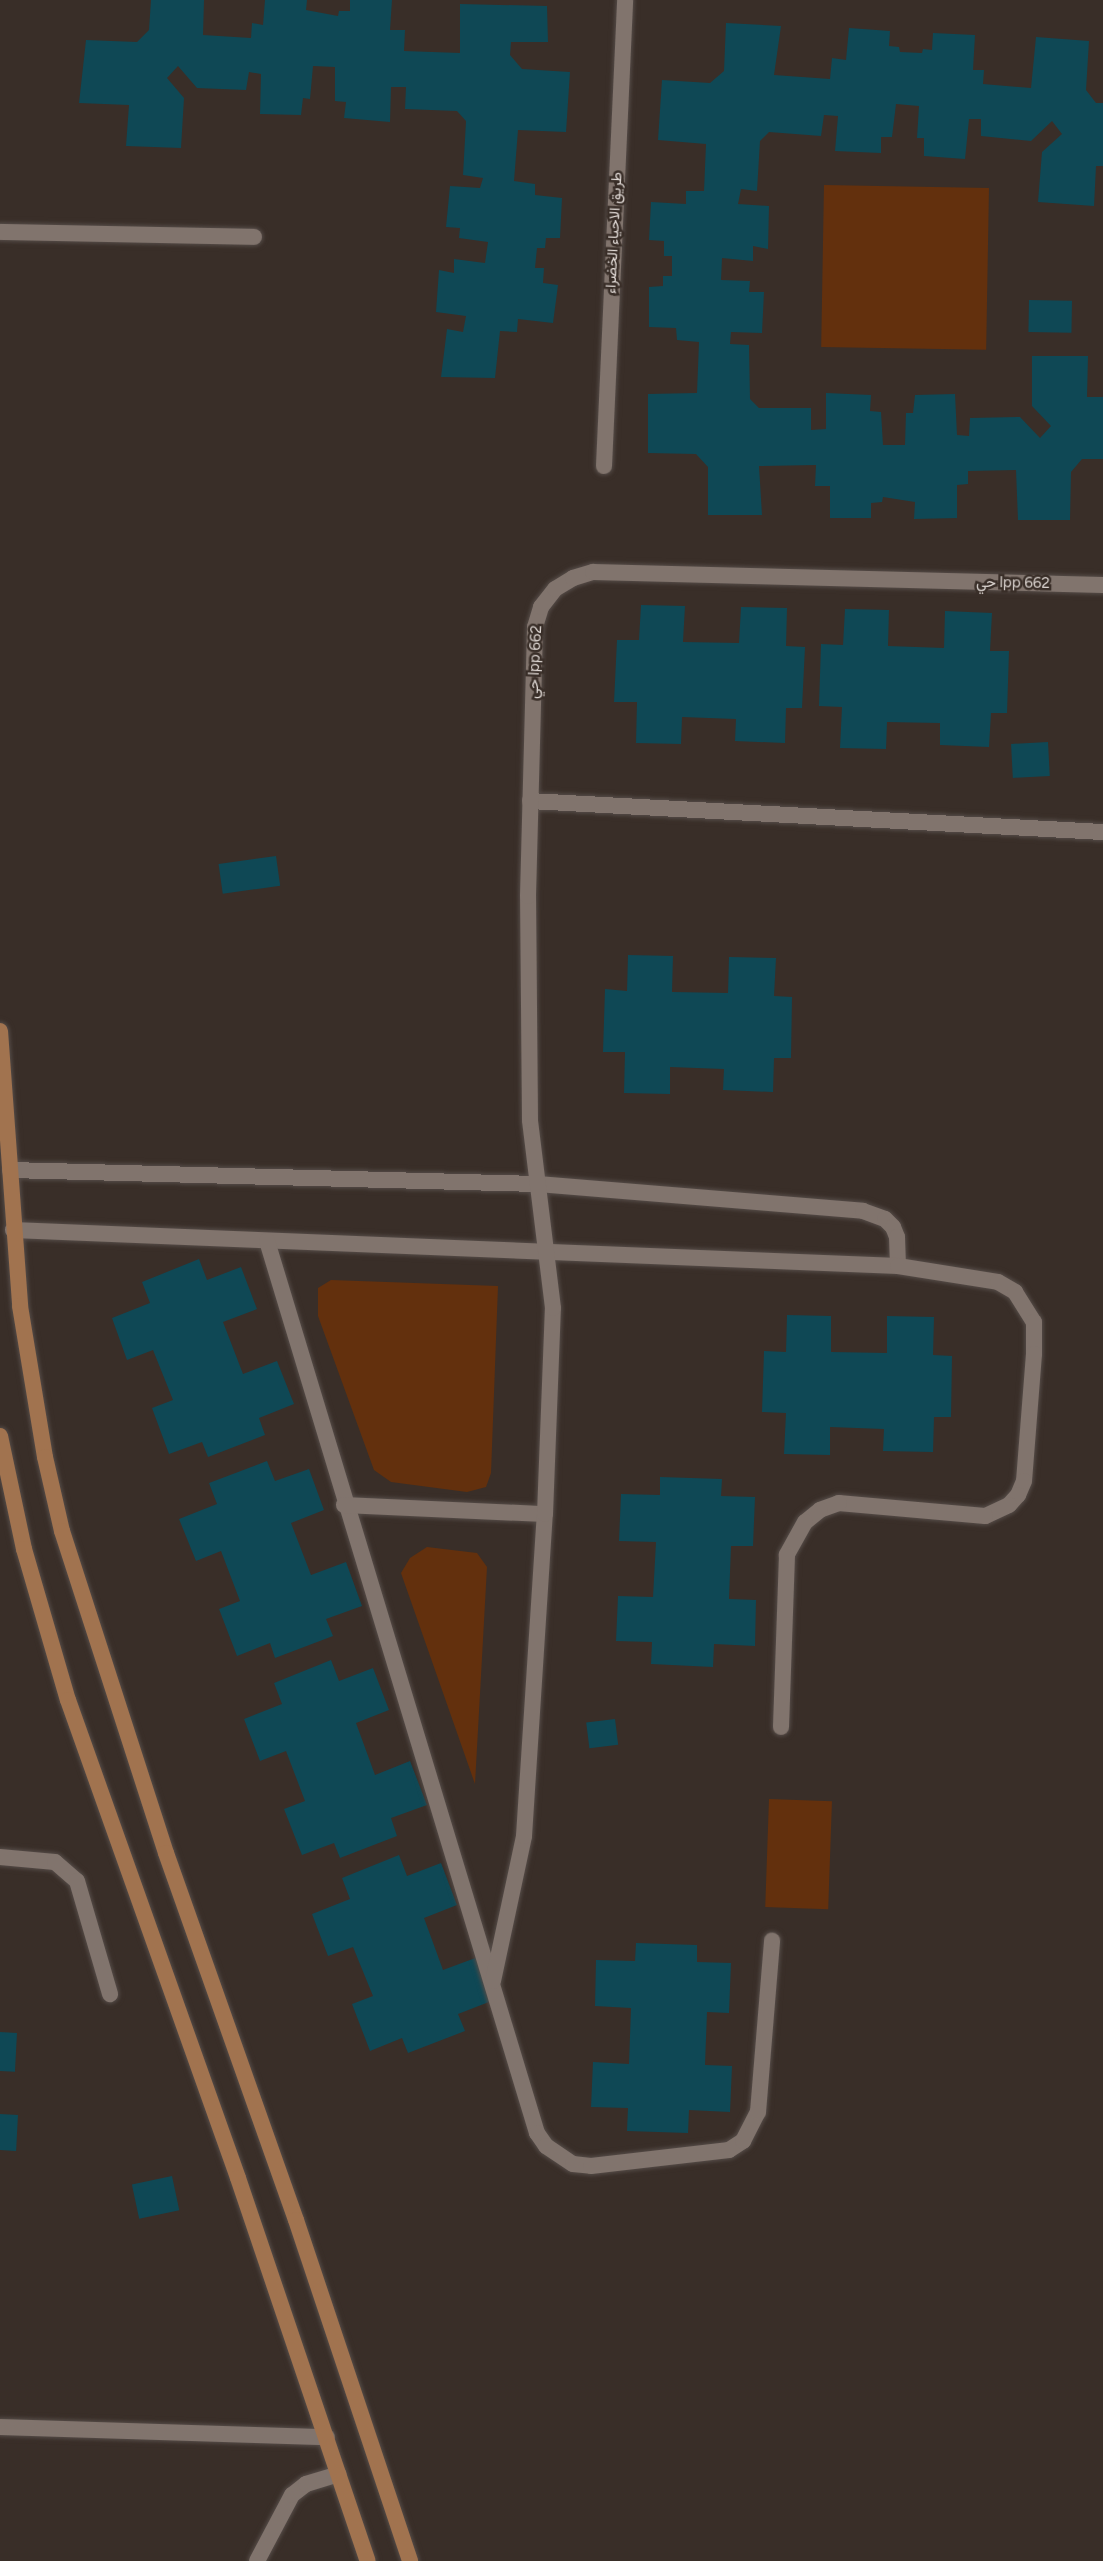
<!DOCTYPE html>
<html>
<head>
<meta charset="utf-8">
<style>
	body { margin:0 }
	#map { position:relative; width:1103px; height:2561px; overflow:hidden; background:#392e28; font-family:Figtree,Vazirmatn,sans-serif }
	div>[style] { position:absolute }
	.green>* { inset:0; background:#63300d; transform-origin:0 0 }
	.building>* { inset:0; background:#0f4855; transform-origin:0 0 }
	.roads { filter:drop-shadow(0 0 2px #554c48) drop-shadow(0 0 2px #554c48) }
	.service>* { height:16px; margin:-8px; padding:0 8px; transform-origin:8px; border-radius:8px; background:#81746d }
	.minor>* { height:16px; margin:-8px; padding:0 8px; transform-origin:8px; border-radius:8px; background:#81746d }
	.secondary>* { height:16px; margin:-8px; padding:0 8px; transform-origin:8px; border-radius:8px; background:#a1734f }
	span { translate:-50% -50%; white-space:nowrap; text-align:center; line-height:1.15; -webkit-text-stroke:5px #392e28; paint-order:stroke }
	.street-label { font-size:15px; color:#dfd8d4 }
</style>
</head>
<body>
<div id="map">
	<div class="green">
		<div style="left:824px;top:185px;width:165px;height:162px;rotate:1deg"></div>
		<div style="clip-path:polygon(331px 1280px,498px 1286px,491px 1473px,486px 1487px,467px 1492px,391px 1482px,374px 1470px,318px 1316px,318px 1288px)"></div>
		<div style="clip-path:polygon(427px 1547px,477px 1553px,487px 1567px,475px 1784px,401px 1573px,410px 1558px)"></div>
		<div style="left:769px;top:1799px;width:63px;height:108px;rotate:2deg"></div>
	</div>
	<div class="building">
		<div style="clip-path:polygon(151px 0,204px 0,203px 35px,251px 38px,252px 23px,263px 25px,265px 0,307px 0,306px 10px,338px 16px,339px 11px,350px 11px,350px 0,392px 0,390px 30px,405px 30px,404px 51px,460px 53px,460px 4px,547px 6px,548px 42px,511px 42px,510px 55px,522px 69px,570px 72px,566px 132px,518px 130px,514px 181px,535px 184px,535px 195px,562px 198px,560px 238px,546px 238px,545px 248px,537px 248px,535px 268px,544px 268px,543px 283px,558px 285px,553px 323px,518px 319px,517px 332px,500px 331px,495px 378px,441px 377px,447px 329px,463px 332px,466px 316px,436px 312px,439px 270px,454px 273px,454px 259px,485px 263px,488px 242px,459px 238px,460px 228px,446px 227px,450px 186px,480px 188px,483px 178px,463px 175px,466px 121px,457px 111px,405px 109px,406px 87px,391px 87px,390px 122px,344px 118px,346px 102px,335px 101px,335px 67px,313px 66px,310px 99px,303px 98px,301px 115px,260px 114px,261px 74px,249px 72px,246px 90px,197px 88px,178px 66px,167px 78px,184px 98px,181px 148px,126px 146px,129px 105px,79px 103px,86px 40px,137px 42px,149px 30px)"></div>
		<div style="clip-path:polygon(726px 23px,781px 26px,774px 75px,830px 79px,832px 58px,846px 60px,849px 28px,890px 31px,889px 46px,899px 47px,900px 52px,922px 53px,923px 49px,932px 50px,933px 33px,975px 35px,973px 70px,984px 70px,983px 84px,1031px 88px,1036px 37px,1089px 41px,1086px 90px,1096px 103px,1103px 103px,1103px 166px,1096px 166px,1094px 206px,1038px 202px,1042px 152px,1062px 134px,1052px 121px,1031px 141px,981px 136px,981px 119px,969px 119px,965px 159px,924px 156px,924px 138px,917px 138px,919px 106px,896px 104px,892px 137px,881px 137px,881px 153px,835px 151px,838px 116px,824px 115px,821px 136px,769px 132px,760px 141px,757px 191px,741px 189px,738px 204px,769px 206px,768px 249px,753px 246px,753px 261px,722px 258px,721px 280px,750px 281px,749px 292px,764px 292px,762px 333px,731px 332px,730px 344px,749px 345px,750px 399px,759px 408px,811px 408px,811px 430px,826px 429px,826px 393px,871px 395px,870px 411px,881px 412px,883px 445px,905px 445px,906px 413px,913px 413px,915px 395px,955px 394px,957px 435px,969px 436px,970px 418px,1020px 417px,1040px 438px,1051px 426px,1032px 406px,1032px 356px,1088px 356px,1087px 397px,1103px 397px,1103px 459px,1082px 459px,1071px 472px,1070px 520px,1018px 520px,1016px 470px,968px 471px,968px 484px,957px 485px,957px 518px,914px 519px,915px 502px,883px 497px,882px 502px,871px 503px,871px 518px,830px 518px,830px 486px,815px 486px,816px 465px,759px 466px,762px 515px,708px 515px,708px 467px,696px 454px,648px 453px,648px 394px,697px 393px,699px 342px,677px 340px,676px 328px,649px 327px,649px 287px,663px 286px,663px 276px,672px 276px,672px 256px,664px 256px,664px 241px,649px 240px,651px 202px,686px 204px,686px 191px,704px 191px,706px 144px,658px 140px,662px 80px,710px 83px,724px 71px)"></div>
		<div style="left:1029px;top:300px;width:43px;height:32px;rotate:1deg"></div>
		<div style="clip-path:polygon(641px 605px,685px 606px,683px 642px,739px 643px,741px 607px,787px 608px,786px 646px,805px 647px,802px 708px,786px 708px,785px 743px,735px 741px,736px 719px,682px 717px,681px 744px,636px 743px,637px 702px,614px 702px,617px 640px,639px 640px)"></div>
		<div style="clip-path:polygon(845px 609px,889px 610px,888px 646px,944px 648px,945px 611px,992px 613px,990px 651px,1009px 651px,1007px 713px,991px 713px,989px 747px,940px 745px,940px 723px,887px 722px,886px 749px,840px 748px,842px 707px,819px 706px,821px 644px,843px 645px)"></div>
		<div style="left:1048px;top:742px;width:34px;height:37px;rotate:87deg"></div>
		<div style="left:276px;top:856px;width:30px;height:58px;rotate:82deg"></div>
		<div style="clip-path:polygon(628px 955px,673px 956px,672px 992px,728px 993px,729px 957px,776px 958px,774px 996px,792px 997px,791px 1058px,774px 1058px,773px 1092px,723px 1090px,724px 1069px,670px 1067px,670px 1094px,624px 1093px,625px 1052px,603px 1052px,605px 989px,627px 991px)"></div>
		<div style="clip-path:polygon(199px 1259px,207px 1280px,241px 1267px,257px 1309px,223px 1322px,243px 1374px,277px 1361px,294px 1404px,259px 1418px,265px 1435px,208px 1457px,202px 1442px,169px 1454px,152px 1408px,173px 1400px,153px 1350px,127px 1360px,112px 1318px,150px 1303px,142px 1282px)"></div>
		<div style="clip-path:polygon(787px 1315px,831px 1316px,831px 1352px,887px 1353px,887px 1316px,934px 1317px,933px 1355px,952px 1356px,951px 1417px,934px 1417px,933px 1452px,883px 1451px,884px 1429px,830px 1427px,830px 1455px,784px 1454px,786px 1413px,762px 1412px,764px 1351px,786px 1352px)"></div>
		<div style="clip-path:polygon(267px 1461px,275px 1481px,309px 1469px,324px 1510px,291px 1523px,311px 1575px,346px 1562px,362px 1606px,326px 1619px,333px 1636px,275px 1658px,270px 1643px,237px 1656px,219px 1609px,240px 1601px,221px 1551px,196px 1561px,179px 1519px,217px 1504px,209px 1483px)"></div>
		<div style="clip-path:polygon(660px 1477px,722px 1479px,721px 1496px,755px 1497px,753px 1546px,731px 1546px,729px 1599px,756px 1600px,755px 1646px,714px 1644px,713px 1667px,651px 1664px,652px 1642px,616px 1641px,618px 1596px,653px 1597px,656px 1542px,619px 1541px,621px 1494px,660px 1495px)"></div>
		<div style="clip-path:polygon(331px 1660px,339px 1681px,373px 1668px,389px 1710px,356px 1723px,375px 1775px,410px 1761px,427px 1805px,391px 1818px,397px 1836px,340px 1858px,334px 1843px,302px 1855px,284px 1809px,305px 1801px,286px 1751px,260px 1761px,244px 1719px,282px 1704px,274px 1683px)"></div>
		<div style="left:615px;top:1719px;width:26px;height:29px;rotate:83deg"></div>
		<div style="clip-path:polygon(399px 1855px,407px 1876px,441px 1863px,457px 1905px,424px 1918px,443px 1970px,478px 1957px,494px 2000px,458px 2014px,465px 2031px,408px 2053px,402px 2038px,370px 2051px,352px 2004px,373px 1996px,353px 1947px,328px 1956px,312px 1914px,350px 1899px,342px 1878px)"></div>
		<div style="clip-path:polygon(636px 1943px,697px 1945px,697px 1962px,731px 1963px,729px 2013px,707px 2012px,705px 2065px,732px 2066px,730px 2112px,689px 2110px,688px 2133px,627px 2131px,628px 2108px,591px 2107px,593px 2062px,629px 2064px,631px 2008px,595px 2006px,596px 1960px,635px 1961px)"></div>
		<div style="left:0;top:2032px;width:17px;height:39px;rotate:3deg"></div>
		<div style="left:0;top:2114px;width:18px;height:36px;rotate:3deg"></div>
		<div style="left:172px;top:2176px;width:35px;height:41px;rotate:78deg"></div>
	</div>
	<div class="roads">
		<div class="service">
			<div style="left:0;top:232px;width:254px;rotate:1.1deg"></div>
		</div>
		<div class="minor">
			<div style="left:604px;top:466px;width:466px;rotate:-87.4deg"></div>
			<div style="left:530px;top:801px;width:574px;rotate:3.1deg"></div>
			<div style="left:10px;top:1170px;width:528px;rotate:1.52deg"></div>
			<div style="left:538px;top:1184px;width:326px;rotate:4.7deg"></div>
			<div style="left:863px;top:1211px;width:23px;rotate:20deg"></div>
			<div style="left:885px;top:1219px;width:11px;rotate:45deg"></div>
			<div style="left:893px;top:1227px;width:11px;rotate:68deg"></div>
			<div style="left:897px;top:1237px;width:29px;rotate:88deg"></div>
			<div style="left:13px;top:1230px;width:886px;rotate:2.33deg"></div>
			<div style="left:898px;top:1266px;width:101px;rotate:9.1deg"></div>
			<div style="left:998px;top:1282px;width:20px;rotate:30deg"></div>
			<div style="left:1015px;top:1292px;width:36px;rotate:58deg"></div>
			<div style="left:1034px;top:1322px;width:32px;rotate:90deg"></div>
			<div style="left:1034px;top:1354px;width:127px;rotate:94.5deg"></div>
			<div style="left:1024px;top:1481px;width:15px;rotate:113deg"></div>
			<div style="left:1018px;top:1495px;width:13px;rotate:132deg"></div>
			<div style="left:1009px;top:1505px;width:26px;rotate:155deg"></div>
			<div style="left:985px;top:1516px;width:147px;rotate:-174.9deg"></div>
			<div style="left:839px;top:1503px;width:20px;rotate:160deg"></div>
			<div style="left:820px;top:1510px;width:19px;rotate:141deg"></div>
			<div style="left:805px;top:1522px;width:38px;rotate:119deg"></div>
			<div style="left:787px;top:1555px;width:172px;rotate:92deg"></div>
			<div style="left:267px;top:1241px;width:932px;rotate:73.16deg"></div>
			<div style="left:537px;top:2133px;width:16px;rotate:55deg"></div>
			<div style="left:546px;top:2146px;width:32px;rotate:34deg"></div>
			<div style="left:573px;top:2164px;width:18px;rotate:6deg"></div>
			<div style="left:591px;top:2166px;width:139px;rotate:-6.6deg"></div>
			<div style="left:729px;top:2150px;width:17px;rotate:-33deg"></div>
			<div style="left:743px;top:2141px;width:33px;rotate:-63deg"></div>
			<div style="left:758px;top:2112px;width:172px;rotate:-85.3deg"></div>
			<div style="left:344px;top:1505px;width:201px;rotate:2.6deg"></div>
			<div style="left:0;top:1857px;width:55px;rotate:5.2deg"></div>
			<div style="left:55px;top:1862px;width:29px;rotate:41deg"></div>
			<div style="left:77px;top:1881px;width:118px;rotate:73.7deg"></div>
			<div style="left:493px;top:1981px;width:148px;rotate:-77.9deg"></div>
			<div style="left:524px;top:1836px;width:323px;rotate:-86.3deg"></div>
			<div style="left:545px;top:1514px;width:206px;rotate:-87.8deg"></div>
			<div style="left:553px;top:1308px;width:189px;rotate:-97deg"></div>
			<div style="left:530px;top:1120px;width:224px;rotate:-90.5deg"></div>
			<div style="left:528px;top:896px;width:269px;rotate:-88.5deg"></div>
			<div style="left:535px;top:627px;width:21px;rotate:-73deg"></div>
			<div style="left:541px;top:607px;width:23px;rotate:-52deg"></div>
			<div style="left:555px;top:589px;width:21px;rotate:-31deg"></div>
			<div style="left:573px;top:578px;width:21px;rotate:-17deg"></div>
			<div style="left:593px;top:572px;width:510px;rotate:1.46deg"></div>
			<div style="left:0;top:2427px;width:327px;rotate:1.8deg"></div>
			<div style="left:257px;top:2561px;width:75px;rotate:-62.1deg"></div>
			<div style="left:292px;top:2495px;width:18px;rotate:-38deg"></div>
			<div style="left:306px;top:2484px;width:34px;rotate:-17deg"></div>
		</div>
		<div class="secondary">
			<div style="left:0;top:1031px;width:276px;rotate:85.8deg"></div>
			<div style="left:20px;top:1306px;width:153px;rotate:80.6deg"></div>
			<div style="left:45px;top:1457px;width:76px;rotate:77.1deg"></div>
			<div style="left:62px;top:1531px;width:338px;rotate:72.1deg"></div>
			<div style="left:166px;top:1853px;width:389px;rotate:70.5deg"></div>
			<div style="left:296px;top:2220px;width:360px;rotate:71.5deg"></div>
			<div style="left:0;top:1436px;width:116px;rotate:78deg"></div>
			<div style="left:24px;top:1549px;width:157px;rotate:73.8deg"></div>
			<div style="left:68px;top:1700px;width:507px;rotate:70.42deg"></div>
			<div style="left:238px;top:2178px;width:404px;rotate:71.3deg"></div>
		</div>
	</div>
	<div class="street-label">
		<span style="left:614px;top:233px;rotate:-87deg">طريق الاحياء الخضراء</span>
		<span style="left:1013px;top:583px;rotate:1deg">حي lpp 662</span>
		<span style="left:535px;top:662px;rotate:-87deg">حي lpp 662</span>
	</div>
</div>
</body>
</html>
